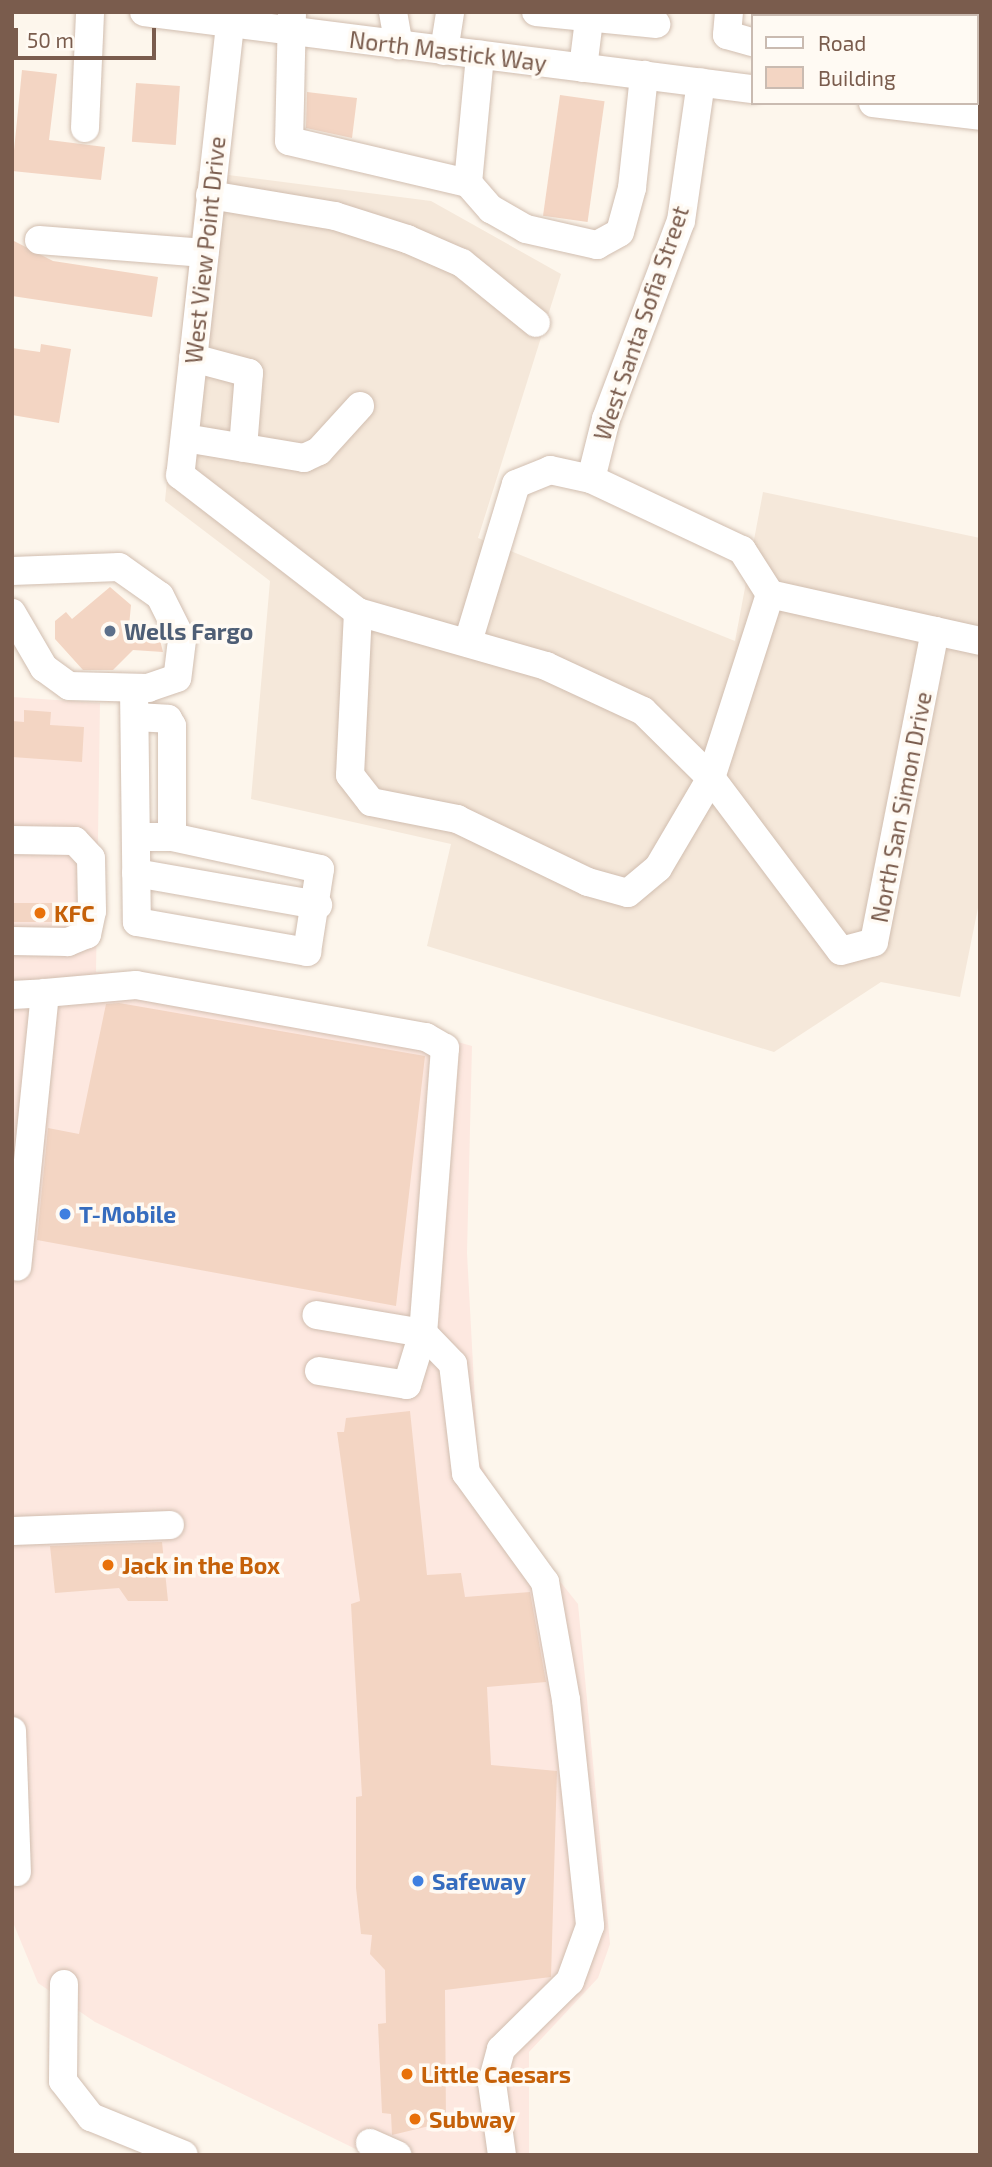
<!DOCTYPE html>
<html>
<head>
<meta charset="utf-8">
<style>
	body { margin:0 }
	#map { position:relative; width:992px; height:2167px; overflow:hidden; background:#fdf6ec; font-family:"Exo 2",sans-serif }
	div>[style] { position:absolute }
	.residential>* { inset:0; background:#f5e8da }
	.commercial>* { inset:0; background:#fde8e0 }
	.building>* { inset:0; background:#f3d5c3; transform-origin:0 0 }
	.roads { filter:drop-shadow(0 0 2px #d1beb0) drop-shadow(0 0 2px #d1beb0) }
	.minor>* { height:28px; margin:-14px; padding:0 14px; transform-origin:14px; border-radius:14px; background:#fff }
	.dots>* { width:19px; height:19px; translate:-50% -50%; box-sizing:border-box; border:4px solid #fffaf3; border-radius:50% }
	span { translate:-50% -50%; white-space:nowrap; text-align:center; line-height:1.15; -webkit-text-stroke:7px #fffaf3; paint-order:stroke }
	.street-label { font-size:23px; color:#7a5c4d }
	.service-label { font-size:23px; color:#4e5e75; font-weight:700 }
	.left { translate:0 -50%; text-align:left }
	.food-label { font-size:23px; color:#c56008; font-weight:700 }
	.shop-label { font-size:23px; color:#366cbe; font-weight:700 }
	.frame { position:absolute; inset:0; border:14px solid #7a5c4d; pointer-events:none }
	.legend { position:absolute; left:751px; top:14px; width:228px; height:91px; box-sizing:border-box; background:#fffaf3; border:2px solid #cabbb1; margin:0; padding:9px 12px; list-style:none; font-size:21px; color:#7a5c4d }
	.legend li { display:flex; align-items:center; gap:14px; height:35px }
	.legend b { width:35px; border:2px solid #cabbb1 }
	.scale { position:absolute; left:14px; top:28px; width:142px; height:32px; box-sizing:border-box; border:4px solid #7a5c4d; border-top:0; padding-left:9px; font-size:21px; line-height:24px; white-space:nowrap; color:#7a5c4d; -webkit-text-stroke:5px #fffaf3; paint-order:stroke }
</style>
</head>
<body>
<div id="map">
	<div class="residential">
		<div style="clip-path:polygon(197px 171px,431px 201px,561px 274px,478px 538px,735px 641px,763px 492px,980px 538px,980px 898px,960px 997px,881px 982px,774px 1052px,427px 946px,451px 844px,251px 799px,270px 581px,165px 501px)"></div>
	</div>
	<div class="commercial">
		<div style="clip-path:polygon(12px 697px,100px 703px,96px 972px,154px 975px,361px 1015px,472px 1046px,467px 1253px,478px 1458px,506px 1514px,578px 1604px,610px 1944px,598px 1978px,529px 2052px,529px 2155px,368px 2155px,95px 2022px,38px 1983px,12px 1920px)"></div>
	</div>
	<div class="building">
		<div style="clip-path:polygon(22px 70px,57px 74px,49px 140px,105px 147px,101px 180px,12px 171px)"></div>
		<div style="left:136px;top:83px;width:44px;height:59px;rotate:4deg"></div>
		<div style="clip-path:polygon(307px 92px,357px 98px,352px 138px,306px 128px)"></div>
		<div style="left:560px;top:95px;width:45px;height:122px;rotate:8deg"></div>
		<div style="clip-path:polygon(14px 241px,53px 261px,158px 277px,152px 317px,12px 296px)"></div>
		<div style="clip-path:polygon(41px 344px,71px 349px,59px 423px,12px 415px,12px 348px,40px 352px)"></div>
		<div style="clip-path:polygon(110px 587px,131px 605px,129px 626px,157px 628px,163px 652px,133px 650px,113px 670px,83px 670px,55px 639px,55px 621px,66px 612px,72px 619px)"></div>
		<div style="clip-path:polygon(24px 710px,51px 712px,50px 725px,84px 727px,82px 762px,12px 757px,12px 721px,24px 722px)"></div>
		<div style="left:69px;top:903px;width:19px;height:57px;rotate:90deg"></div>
		<div style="clip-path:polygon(119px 1003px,425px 1056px,396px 1306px,37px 1240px,48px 1128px,79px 1134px,106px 1004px)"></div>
		<div style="clip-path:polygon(410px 1411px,427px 1575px,461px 1573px,465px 1597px,530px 1592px,546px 1682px,487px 1687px,491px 1765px,557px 1771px,551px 1977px,445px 1990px,446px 2122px,392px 2135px,391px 2114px,382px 2113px,378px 2024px,386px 2023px,385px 1970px,370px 1954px,372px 1935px,361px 1934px,356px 1888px,356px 1797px,362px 1796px,351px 1604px,360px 1601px,337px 1432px,344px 1432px,346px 1418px)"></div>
		<div style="clip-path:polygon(162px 1542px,168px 1601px,128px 1601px,119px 1588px,55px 1593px,50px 1546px)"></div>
	</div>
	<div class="roads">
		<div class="minor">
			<div style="left:144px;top:12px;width:613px;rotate:7.22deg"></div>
			<div style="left:292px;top:12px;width:129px;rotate:91.3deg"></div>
			<div style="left:289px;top:141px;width:184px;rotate:13.2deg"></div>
			<div style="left:468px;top:183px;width:35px;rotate:49deg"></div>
			<div style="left:491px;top:209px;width:40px;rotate:29.7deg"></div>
			<div style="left:526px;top:229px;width:73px;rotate:12.7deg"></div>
			<div style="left:597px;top:245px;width:26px;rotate:-29deg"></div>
			<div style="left:620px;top:232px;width:46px;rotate:-74.7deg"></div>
			<div style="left:632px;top:188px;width:114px;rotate:-83.9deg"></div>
			<div style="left:393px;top:12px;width:34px;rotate:80deg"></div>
			<div style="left:536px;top:12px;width:121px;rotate:5.7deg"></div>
			<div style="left:729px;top:12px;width:23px;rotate:95deg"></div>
			<div style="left:727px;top:35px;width:26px;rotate:16deg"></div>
			<div style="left:230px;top:25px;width:453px;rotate:96.3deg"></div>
			<div style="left:180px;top:475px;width:225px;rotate:37.6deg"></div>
			<div style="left:358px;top:612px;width:196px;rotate:16deg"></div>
			<div style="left:546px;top:666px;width:107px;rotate:24.9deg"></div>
			<div style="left:643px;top:711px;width:95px;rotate:44.6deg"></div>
			<div style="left:711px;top:778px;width:193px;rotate:-72.2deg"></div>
			<div style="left:444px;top:51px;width:39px;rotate:-81deg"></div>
			<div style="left:976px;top:67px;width:4px"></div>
			<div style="left:583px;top:68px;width:56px;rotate:-82.9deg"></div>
			<div style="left:873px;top:103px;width:108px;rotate:6.9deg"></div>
			<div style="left:85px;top:128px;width:116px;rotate:-87.5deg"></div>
			<div style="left:468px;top:183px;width:129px;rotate:-84.6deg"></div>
			<div style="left:210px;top:195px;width:127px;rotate:9.5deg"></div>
			<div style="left:335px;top:216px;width:76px;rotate:17.7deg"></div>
			<div style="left:407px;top:239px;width:60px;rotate:23.6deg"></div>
			<div style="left:462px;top:263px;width:95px;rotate:39deg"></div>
			<div style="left:39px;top:240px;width:166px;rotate:4.5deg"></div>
			<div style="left:193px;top:358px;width:58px;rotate:15deg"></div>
			<div style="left:249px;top:373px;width:75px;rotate:94.6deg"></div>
			<div style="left:185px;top:438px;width:121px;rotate:9.5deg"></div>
			<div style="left:304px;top:458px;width:17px;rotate:-25deg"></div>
			<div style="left:319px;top:451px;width:61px;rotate:-47.7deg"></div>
			<div style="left:591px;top:479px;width:62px;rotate:-76deg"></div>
			<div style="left:606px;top:419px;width:212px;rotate:-69.3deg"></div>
			<div style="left:681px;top:221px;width:140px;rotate:-81.8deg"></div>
			<div style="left:12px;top:571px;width:107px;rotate:-2.1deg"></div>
			<div style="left:119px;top:567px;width:50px;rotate:35.3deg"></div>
			<div style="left:160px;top:596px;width:49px;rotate:63.4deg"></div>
			<div style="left:182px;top:640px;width:38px;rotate:97deg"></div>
			<div style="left:177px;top:678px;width:31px;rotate:161deg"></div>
			<div style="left:148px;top:688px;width:79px;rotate:-178.5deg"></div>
			<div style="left:69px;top:686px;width:31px;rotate:-144deg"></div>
			<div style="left:44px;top:668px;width:64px;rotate:-120.2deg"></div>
			<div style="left:358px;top:612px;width:163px;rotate:92.8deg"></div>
			<div style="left:350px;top:775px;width:34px;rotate:52deg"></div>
			<div style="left:371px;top:802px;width:88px;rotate:11.2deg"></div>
			<div style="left:457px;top:819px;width:145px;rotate:25.7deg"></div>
			<div style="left:588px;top:882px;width:41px;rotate:15.4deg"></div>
			<div style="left:628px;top:893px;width:39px;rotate:-40deg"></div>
			<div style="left:658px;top:868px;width:104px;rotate:-59.5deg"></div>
			<div style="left:711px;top:778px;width:216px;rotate:53.1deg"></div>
			<div style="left:841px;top:951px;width:34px;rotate:-15deg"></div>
			<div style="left:874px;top:942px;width:317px;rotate:-78.9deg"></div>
			<div style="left:935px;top:631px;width:169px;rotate:-167.4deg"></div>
			<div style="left:935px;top:631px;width:46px;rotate:12.5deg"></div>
			<div style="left:468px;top:642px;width:165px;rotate:-73.1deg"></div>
			<div style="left:516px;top:484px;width:37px;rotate:-22deg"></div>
			<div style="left:550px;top:470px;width:42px;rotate:12.4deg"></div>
			<div style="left:591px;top:479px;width:167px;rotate:25.2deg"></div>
			<div style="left:742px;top:550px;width:52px;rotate:57.5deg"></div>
			<div style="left:134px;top:688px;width:234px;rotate:89.3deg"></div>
			<div style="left:137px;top:922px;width:173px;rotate:10deg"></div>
			<div style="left:307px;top:952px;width:84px;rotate:-81.1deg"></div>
			<div style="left:320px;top:869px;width:151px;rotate:-167.8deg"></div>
			<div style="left:172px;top:837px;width:34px;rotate:180deg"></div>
			<div style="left:135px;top:717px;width:33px;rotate:3deg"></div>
			<div style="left:168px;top:719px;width:8px;rotate:60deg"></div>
			<div style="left:172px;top:726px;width:111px;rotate:90deg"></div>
			<div style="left:12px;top:840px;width:63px;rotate:0.9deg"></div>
			<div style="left:75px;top:841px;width:23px;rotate:47deg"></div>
			<div style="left:91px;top:858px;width:53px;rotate:88.9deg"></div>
			<div style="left:92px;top:911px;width:24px;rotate:102deg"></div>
			<div style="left:87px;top:934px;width:21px;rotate:157deg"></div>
			<div style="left:68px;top:942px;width:56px;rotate:-179deg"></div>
			<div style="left:136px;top:873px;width:185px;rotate:10deg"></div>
			<div style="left:45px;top:993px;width:91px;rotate:-5deg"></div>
			<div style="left:136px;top:985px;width:295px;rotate:10.2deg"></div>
			<div style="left:426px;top:1037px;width:22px;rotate:30deg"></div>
			<div style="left:445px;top:1048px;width:286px;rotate:94.4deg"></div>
			<div style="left:423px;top:1333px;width:108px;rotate:-170.4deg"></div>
			<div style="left:12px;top:995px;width:33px;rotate:-3deg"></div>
			<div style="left:45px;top:993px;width:275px;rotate:95.8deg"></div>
			<div style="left:319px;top:1371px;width:89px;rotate:9deg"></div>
			<div style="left:407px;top:1385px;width:54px;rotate:-72.9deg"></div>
			<div style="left:423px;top:1333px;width:43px;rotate:45.9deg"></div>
			<div style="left:453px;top:1364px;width:110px;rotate:83.2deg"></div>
			<div style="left:466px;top:1473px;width:135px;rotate:54.1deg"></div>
			<div style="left:545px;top:1582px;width:120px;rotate:79.9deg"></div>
			<div style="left:566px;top:1700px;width:227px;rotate:83.9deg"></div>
			<div style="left:590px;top:1926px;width:59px;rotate:110deg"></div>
			<div style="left:570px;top:1981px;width:97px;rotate:135.4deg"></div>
			<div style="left:501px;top:2049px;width:35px;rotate:105deg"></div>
			<div style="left:492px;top:2083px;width:73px;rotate:82.1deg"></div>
			<div style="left:14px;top:1531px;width:156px;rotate:-2.2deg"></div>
			<div style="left:12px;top:1731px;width:141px;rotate:88deg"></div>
			<div style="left:64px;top:1984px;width:97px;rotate:90.6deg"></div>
			<div style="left:63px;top:2081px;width:46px;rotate:52.1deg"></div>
			<div style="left:91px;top:2117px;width:100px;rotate:22.2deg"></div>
			<div style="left:370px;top:2143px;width:30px;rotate:24deg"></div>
		</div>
	</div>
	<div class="dots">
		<div style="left:110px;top:631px;background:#5c6f8a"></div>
		<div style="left:40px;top:913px;background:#e8710a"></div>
		<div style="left:65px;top:1214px;background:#3f7fe0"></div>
		<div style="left:108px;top:1565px;background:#e8710a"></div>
		<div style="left:418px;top:1881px;background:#3f7fe0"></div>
		<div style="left:407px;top:2074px;background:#e8710a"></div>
		<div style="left:415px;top:2119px;background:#e8710a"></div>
	</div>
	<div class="street-label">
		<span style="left:448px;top:51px;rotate:7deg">North Mastick Way</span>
		<span style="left:205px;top:250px;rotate:-84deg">West View Point Drive</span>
		<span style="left:641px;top:323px;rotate:-71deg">West Santa Sofia Street</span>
		<span style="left:901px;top:807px;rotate:-79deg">North San Simon Drive</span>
	</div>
	<div class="service-label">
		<span class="left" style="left:124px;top:631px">Wells Fargo</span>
	</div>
	<div class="food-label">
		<span class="left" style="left:54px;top:913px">KFC</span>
		<span class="left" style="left:122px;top:1565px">Jack in the Box</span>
		<span class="left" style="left:421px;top:2074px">Little Caesars</span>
		<span class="left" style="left:429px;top:2119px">Subway</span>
	</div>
	<div class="shop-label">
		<span class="left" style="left:79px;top:1214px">T-Mobile</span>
		<span class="left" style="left:432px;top:1881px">Safeway</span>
	</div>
	<div class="frame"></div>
	<ul class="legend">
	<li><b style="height:9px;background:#fff"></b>Road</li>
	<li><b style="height:19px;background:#f3d5c3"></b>Building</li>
	</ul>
	<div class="scale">50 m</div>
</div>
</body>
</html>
